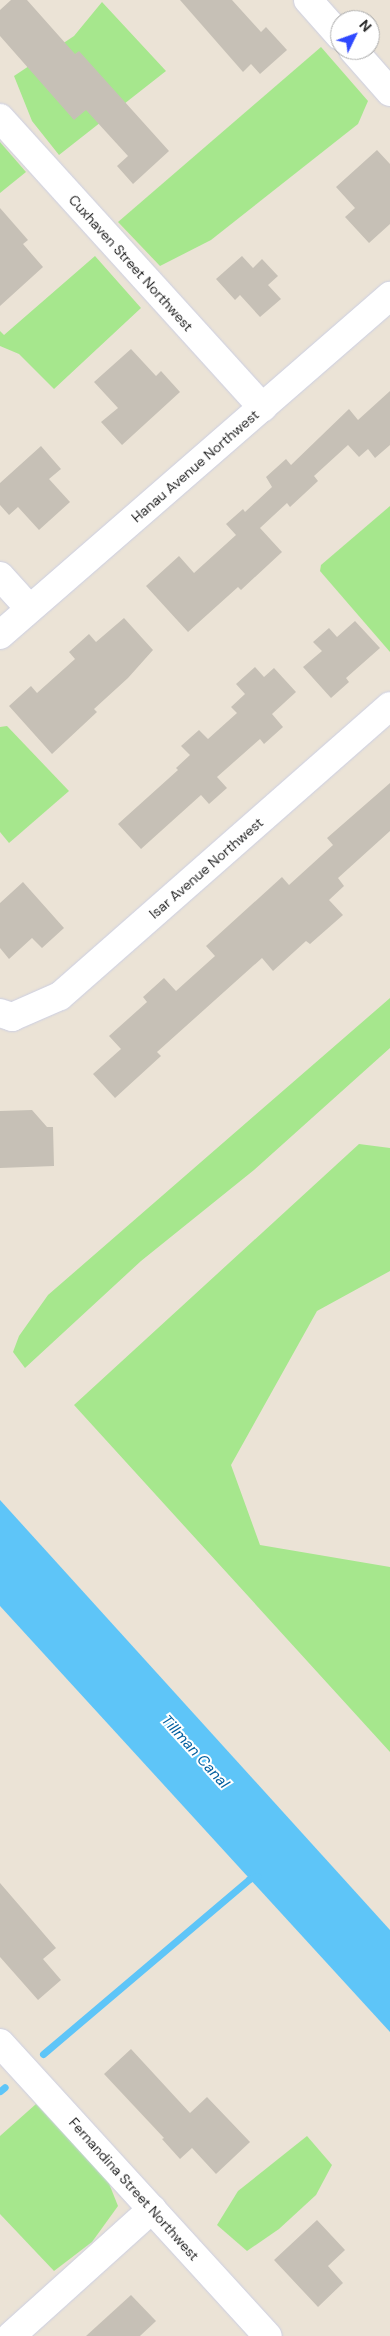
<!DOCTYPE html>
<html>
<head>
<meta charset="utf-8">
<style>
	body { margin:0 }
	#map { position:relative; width:390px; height:2336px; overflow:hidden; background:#ebe3d6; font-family:"DM Sans",sans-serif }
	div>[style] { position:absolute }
	.green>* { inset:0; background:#a6e78d }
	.water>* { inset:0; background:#5ec5f8 }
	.stream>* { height:7px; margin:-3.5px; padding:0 3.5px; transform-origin:3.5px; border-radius:3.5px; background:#5ec5f8 }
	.building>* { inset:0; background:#c6c0b6 }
	.roads { filter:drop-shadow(0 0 1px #cbcee2) drop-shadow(0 0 1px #cbcee2) }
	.minor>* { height:28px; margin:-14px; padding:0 14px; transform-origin:14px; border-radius:14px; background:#fff }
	span { translate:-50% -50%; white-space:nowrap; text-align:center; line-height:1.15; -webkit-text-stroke:4px #fff; paint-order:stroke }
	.street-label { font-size:14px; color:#272727 }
	.water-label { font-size:15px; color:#025f9f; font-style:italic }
	.north { position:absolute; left:330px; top:10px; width:50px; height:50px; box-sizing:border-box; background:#fff; border:1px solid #a9a9a9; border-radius:50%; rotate:48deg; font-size:14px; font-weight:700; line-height:20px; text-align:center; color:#272727 }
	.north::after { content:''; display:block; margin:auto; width:18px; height:22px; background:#2f49ff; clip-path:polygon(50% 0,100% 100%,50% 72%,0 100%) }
</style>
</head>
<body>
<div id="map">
	<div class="green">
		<div style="clip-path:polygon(102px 2px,166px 71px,59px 155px,32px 121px,14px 76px,74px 36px)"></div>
		<div style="clip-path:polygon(321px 47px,368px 101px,358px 124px,211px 240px,160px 266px,118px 222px)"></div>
		<div style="clip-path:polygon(0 142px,26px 172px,0 193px)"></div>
		<div style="clip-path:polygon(95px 256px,141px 308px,54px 389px,19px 354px,0 346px,0 331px,4px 335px)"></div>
		<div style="clip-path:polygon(390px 506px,390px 652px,320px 571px,321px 565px)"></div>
		<div style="clip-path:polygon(7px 726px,69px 791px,9px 843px,0 832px,0 727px)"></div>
		<div style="clip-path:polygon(390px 998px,390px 1048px,254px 1170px,141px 1261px,25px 1368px,13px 1352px,19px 1336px,48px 1295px)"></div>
		<div style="clip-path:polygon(359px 1144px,390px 1148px,390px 1271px,317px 1311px,231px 1465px,260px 1545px,390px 1567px,390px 1752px,74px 1405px)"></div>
		<div style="clip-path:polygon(36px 2104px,108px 2181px,118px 2206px,92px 2242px,54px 2271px,0 2214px,0 2136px)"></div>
		<div style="clip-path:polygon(307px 2136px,332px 2165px,316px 2195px,279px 2229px,247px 2251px,217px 2225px,238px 2191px)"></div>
	</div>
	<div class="water">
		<div style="clip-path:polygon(0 1500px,390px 1930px,390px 2032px,0 1606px)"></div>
	</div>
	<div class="stream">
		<div style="left:43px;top:2054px;width:270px;rotate:-40.3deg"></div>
		<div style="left:249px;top:1879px;width:9px;rotate:-18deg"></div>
		<div style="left:0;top:2091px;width:6px;rotate:-39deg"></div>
	</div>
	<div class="building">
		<div style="clip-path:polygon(11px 0,27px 0,75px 54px,79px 51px,169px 151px,133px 184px,117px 166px,128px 156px,86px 110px,74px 120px,0 36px,0 10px)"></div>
		<div style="clip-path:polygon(180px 0,232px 0,261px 32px,266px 27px,287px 50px,260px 74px,251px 64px,243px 72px)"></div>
		<div style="clip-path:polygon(377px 150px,390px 164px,390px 224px,369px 243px,345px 217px,355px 208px,336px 187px)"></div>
		<div style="clip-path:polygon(0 208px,28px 240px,23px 244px,43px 267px,0 306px)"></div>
		<div style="clip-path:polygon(242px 256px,253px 268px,262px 259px,278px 276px,268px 285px,281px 299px,260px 317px,240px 295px,235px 300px,216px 279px)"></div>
		<div style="clip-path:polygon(131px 349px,156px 376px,161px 371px,180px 392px,122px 445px,101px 422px,118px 408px,94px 382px)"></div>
		<div style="clip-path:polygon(390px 391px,390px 445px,375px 458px,368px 449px,359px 457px,348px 445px,314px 476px,318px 481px,290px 507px,287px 503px,260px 528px,282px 552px,241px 590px,238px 587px,188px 632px,146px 586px,179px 556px,194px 573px,236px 535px,226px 524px,243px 509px,245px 512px,272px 487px,266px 477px,286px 459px,291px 465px,349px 409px,358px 420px)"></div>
		<div style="clip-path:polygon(41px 446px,61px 469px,49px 479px,70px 502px,39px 530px,18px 507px,9px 515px,0 505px,0 483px)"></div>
		<div style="clip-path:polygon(124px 618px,153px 650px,128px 678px,94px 709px,97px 712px,52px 754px,9px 706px,31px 686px,37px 693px,75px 659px,69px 652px,89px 634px,96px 642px)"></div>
		<div style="clip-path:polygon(355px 621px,380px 648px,346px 678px,349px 682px,331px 698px,303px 667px,322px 651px,313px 642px,329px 628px,337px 637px)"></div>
		<div style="clip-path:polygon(255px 667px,264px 677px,274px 668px,296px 692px,272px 714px,283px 727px,264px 744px,260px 739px,217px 777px,227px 788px,209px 804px,201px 795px,141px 849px,118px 824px,178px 770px,176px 768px,190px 755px,181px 746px,199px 730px,208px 739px,237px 713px,231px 707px,245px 694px,236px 684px)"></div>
		<div style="clip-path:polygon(390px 783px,390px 831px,338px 878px,344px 886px,329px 900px,343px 915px,310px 944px,306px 941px,273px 971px,262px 958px,157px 1052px,161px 1056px,115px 1098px,93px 1074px,121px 1049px,109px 1036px,147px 1002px,143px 997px,164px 978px,176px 991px,215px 956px,206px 946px,282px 877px,289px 885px,333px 845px,327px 838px)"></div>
		<div style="clip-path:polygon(23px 882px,64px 928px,42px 948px,32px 938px,9px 959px,0 948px,0 903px)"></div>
		<div style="clip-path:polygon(32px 1110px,47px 1127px,53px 1127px,54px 1166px,0 1168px,0 1111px)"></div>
		<div style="clip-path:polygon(0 1883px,56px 1948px,43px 1959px,61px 1980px,38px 2000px,0 1957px)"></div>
		<div style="clip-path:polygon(131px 2049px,190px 2113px,207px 2097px,250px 2142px,216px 2174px,192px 2148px,180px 2159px,162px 2139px,164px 2138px,104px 2074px)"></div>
		<div style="clip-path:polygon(317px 2220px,345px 2250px,328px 2266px,343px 2283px,318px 2307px,274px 2260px)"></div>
		<div style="clip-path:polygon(131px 2295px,156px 2321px,140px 2336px,86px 2336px)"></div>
	</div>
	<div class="roads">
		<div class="minor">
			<div style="left:308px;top:0;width:48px;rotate:48.4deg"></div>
			<div style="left:353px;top:50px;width:56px;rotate:48.6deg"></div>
			<div style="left:0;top:118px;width:391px;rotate:47.8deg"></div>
			<div style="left:0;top:576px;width:43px;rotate:47.8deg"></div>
			<div style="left:0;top:635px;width:517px;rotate:-41deg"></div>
			<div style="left:0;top:1013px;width:13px;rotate:18deg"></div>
			<div style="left:12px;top:1017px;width:52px;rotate:-23.6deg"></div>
			<div style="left:60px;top:996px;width:439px;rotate:-41.3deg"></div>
			<div style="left:0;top:2043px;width:397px;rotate:47.6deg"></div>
			<div style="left:11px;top:2336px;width:190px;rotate:-42deg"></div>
		</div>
	</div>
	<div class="street-label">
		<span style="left:131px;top:263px;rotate:48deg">Cuxhaven Street Northwest</span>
		<span style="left:195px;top:466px;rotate:-41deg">Hanau Avenue Northwest</span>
		<span style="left:206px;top:868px;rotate:-41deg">Isar Avenue Northwest</span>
		<span style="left:134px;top:2189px;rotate:48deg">Fernandina Street Northwest</span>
	</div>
	<div class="water-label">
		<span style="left:195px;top:1752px;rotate:48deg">Tillman Canal</span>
	</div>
	<div class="north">N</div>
</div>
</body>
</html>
